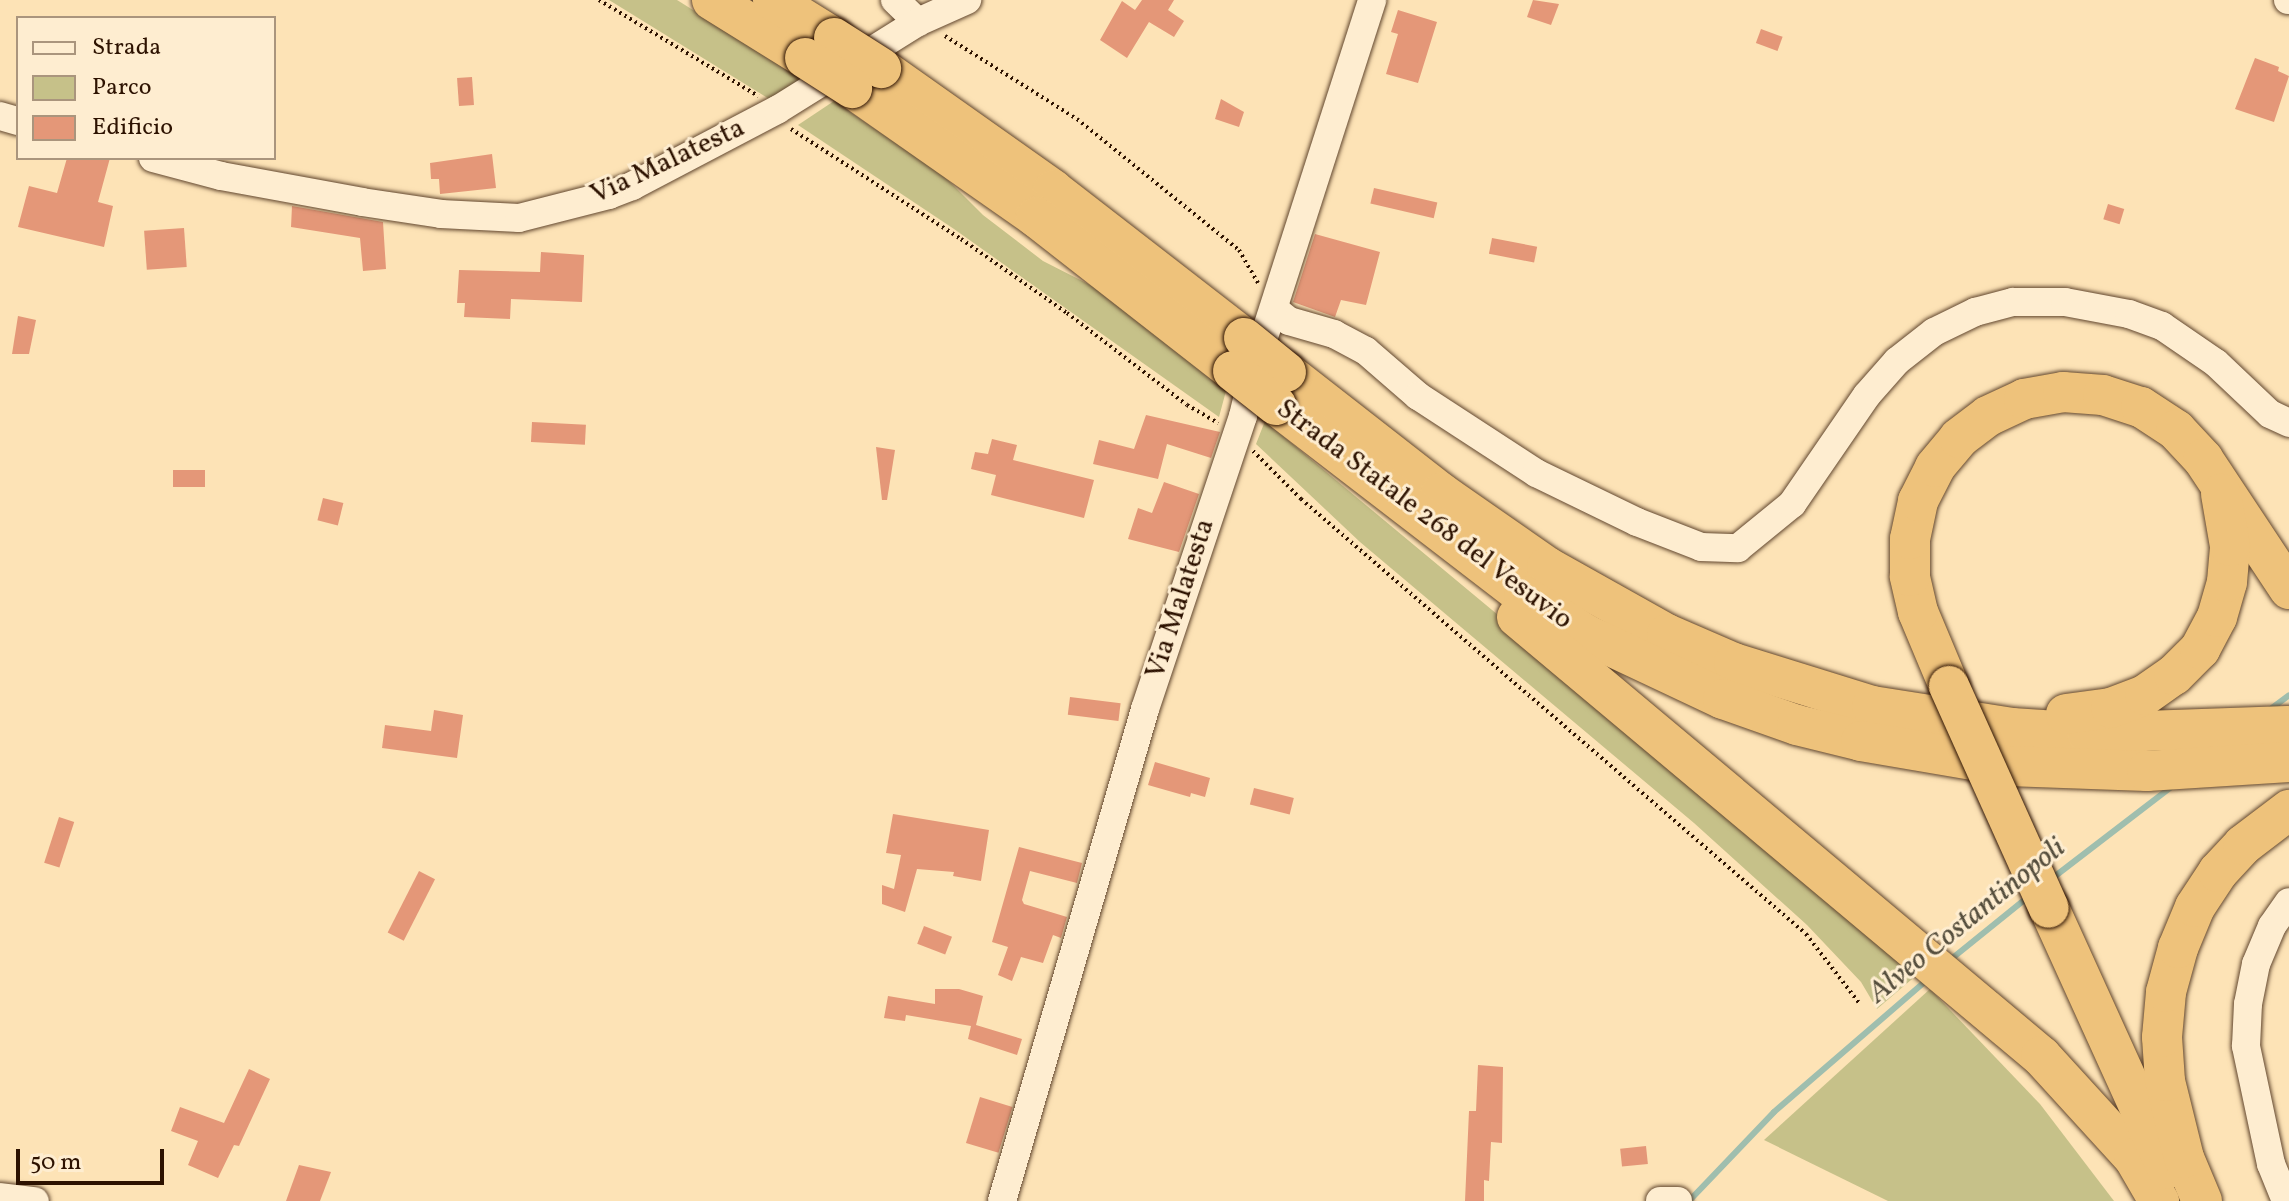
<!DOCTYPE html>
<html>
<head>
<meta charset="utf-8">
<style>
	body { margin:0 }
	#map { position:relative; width:2289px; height:1201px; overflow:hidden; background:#fde3b6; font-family:Vollkorn,serif }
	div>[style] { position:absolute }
	.green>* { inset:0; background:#c6c189 }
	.stream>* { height:6px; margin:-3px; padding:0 3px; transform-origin:3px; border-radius:3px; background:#9fbeae }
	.building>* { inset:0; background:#e49778; transform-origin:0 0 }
	.path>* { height:4px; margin-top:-2px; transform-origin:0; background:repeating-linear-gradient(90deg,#2d1200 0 2px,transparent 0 6px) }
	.roads { filter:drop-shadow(0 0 2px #61462e) drop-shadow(0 0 2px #61462e) }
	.minor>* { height:28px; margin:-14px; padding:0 14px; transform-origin:14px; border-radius:14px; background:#feedd0 }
	.highway>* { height:40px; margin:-20px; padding:0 20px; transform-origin:20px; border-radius:20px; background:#eec27b }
	.bridges { filter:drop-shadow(0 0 2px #2d1200) drop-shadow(0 0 2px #2d1200) }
	.highway-bridge>* { height:40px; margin:-20px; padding:0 20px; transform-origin:20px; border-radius:20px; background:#eec27b }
	span { translate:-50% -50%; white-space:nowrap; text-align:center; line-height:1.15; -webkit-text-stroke:6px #feedd0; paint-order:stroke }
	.street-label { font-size:28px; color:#2d1200 }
	.water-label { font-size:30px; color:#554e3d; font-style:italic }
	.legend { position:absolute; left:16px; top:16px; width:260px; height:144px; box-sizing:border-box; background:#feedd0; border:2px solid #aa957d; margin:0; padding:10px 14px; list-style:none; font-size:24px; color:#2d1200 }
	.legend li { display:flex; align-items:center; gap:16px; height:40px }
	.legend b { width:40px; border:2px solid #aa957d }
	.scale { position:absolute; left:16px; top:1149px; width:148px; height:36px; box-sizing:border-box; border:4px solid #2d1200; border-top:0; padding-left:10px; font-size:24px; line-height:28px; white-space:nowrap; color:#2d1200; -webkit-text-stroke:6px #feedd0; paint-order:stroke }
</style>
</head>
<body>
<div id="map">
	<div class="green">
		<div style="clip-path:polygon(609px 0,677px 0,808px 82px,774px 102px)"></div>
		<div style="clip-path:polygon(834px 101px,944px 176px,983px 215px,1043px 261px,1096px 288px,1226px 391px,1219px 417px,954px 229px,798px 125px)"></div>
		<div style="clip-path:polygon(1265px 421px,1552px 660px,1918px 974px,1877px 1009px,1861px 982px,1807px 925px,1694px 823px,1360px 542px,1256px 444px)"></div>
		<div style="clip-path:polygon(1930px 989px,2040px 1104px,2114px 1201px,1888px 1201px,1764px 1140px)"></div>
	</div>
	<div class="stream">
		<div style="left:2268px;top:711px;width:26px;rotate:-37deg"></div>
		<div style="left:2050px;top:880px;width:153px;rotate:-37.5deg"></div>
		<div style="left:1950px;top:960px;width:100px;rotate:-38.9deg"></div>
		<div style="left:1689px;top:1201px;width:123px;rotate:-46.3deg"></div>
		<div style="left:1774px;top:1112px;width:205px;rotate:-40.8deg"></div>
	</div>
	<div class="building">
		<div style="clip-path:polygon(1142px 0,1174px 0,1168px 10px,1184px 21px,1174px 37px,1149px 22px,1127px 58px,1100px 40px,1122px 1px,1135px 10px)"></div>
		<div style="clip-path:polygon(1533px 0,1559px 4px,1551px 25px,1527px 17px)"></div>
		<div style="clip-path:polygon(1398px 10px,1437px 22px,1418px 83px,1386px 74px,1398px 34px,1391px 32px)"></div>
		<div style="left:1761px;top:29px;width:23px;height:15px;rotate:20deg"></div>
		<div style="clip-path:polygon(2255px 58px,2279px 67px,2278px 71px,2289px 76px,2274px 122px,2235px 109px)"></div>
		<div style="left:472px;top:77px;width:28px;height:15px;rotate:86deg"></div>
		<div style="clip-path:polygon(1221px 99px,1244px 112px,1239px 127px,1215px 119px)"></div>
		<div style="clip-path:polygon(492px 154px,496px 188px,440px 194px,439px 179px,431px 179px,430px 163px)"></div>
		<div style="clip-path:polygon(67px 158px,110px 158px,98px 202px,113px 206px,104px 247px,18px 227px,29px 186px,57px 193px)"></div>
		<div style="left:1374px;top:188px;width:65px;height:16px;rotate:13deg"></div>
		<div style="left:2108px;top:204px;width:17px;height:16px;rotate:17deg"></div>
		<div style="clip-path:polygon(292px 206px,383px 222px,386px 269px,363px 271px,360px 238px,291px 227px)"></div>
		<div style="left:184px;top:228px;width:39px;height:40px;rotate:86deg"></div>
		<div style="clip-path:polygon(1315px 234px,1380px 252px,1366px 305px,1341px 300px,1335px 317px,1293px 302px)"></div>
		<div style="left:1492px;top:238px;width:46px;height:16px;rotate:11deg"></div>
		<div style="clip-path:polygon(541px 252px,584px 255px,582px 302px,511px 299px,510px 319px,464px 317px,465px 303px,457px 303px,459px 270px,540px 272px)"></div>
		<div style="clip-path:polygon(18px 316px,36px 320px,29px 354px,12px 354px)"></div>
		<div style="clip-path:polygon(1146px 415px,1220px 432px,1211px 458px,1167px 444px,1158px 479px,1093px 464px,1099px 440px,1134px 449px)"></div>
		<div style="left:532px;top:422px;width:54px;height:20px;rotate:3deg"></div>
		<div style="clip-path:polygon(992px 439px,1017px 445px,1013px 460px,1094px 480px,1084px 518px,991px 495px,996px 475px,971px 469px,975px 452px,988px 454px)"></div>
		<div style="clip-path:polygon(876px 447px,895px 450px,887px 500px,882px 500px)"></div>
		<div style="left:173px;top:470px;width:32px;height:17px"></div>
		<div style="clip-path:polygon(1164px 482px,1199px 494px,1179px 552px,1128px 539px,1138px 508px,1152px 513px)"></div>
		<div style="left:323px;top:498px;width:21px;height:23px;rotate:14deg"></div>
		<div style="left:1070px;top:697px;width:51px;height:18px;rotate:7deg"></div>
		<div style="clip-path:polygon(434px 710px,463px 715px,457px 758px,382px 748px,385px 725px,431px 731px)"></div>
		<div style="clip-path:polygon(1155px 762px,1210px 778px,1205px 797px,1191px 793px,1190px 797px,1148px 785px)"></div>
		<div style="left:1254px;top:788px;width:41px;height:17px;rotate:14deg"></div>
		<div style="clip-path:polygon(893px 814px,989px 830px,981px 881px,953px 876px,954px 872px,917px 869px,905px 912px,882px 904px,882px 885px,894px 889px,901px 855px,886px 853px)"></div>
		<div style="left:59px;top:817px;width:16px;height:48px;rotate:18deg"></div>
		<div style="clip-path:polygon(1019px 847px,1082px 863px,1077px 883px,1030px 871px,1022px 900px,1024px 904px,1067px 917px,1061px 938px,1053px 935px,1043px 963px,1021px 957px,1012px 981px,998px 975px,1008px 947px,992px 942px)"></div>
		<div style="left:419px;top:871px;width:18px;height:69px;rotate:27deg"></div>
		<div style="left:924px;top:926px;width:30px;height:19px;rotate:21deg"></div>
		<div style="clip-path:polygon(935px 989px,959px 989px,983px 996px,976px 1025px,1022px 1039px,1017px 1055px,968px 1039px,971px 1026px,906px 1015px,905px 1021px,884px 1018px,888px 996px,935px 1004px)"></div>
		<div style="clip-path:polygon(1478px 1065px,1503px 1067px,1502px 1143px,1491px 1142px,1489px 1181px,1484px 1180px,1484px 1201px,1465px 1201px,1469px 1111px,1476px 1111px)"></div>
		<div style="clip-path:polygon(249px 1069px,270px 1079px,239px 1146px,234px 1145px,218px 1178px,188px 1165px,198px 1141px,171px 1131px,180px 1107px,224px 1123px)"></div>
		<div style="left:980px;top:1097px;width:34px;height:48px;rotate:17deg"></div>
		<div style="left:1646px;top:1146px;width:18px;height:26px;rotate:84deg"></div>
		<div style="clip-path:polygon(299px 1165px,331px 1172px,320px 1201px,286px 1201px)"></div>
	</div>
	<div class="path">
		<div style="left:599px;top:0;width:186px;rotate:31.1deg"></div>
		<div style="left:945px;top:36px;width:156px;rotate:32.2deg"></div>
		<div style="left:1077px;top:119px;width:208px;rotate:39deg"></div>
		<div style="left:1239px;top:250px;width:38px;rotate:60deg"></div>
		<div style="left:791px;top:129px;width:202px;rotate:32.9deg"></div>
		<div style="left:961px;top:239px;width:129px;rotate:34.9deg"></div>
		<div style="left:1067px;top:313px;width:151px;rotate:37.5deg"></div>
		<div style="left:1187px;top:405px;width:36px;rotate:30deg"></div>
		<div style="left:1253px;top:451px;width:68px;rotate:45deg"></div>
		<div style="left:1301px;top:499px;width:667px;rotate:40.74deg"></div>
		<div style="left:1806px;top:934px;width:88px;rotate:52.4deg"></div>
	</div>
	<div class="roads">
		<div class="minor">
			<div style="left:895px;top:0;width:32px;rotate:44deg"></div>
			<div style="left:2288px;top:0;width:1px"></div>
			<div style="left:0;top:116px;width:19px;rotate:16deg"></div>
			<div style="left:153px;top:158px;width:70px;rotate:14.8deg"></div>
			<div style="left:221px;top:176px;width:143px;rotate:10.4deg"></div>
			<div style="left:362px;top:202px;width:80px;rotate:8.6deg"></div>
			<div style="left:441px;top:214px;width:78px;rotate:2.9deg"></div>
			<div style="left:519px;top:218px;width:93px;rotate:-14.3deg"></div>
			<div style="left:609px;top:195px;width:25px;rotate:-21deg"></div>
			<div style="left:632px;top:186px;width:164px;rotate:-27.7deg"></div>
			<div style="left:777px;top:110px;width:166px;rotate:-32deg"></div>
			<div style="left:918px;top:22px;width:54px;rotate:-24.2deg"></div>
			<div style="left:1274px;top:309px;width:19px;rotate:39deg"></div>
			<div style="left:1289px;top:321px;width:47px;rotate:16.1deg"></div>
			<div style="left:1334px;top:334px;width:36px;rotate:28deg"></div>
			<div style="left:1366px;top:351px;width:69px;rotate:40.9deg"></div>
			<div style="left:1418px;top:396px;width:141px;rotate:33.1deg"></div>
			<div style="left:1536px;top:473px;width:112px;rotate:25.9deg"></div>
			<div style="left:1637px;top:522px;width:69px;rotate:21.3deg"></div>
			<div style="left:1701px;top:547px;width:37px;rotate:2deg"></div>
			<div style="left:1738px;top:548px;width:70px;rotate:-39.2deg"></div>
			<div style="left:1792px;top:504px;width:132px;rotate:-55.5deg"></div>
			<div style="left:1867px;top:395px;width:45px;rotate:-48.6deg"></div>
			<div style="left:1897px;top:361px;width:47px;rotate:-38.1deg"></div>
			<div style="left:1934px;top:332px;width:46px;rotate:-26deg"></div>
			<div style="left:1975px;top:312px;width:39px;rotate:-15deg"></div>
			<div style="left:2013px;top:302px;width:52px"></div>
			<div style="left:2065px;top:302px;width:65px;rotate:10.6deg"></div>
			<div style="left:2129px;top:314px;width:35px;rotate:20deg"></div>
			<div style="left:2162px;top:326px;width:65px;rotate:34.4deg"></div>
			<div style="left:2216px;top:363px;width:74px;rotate:43.4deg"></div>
			<div style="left:2270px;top:414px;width:21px;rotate:25deg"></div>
			<div style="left:0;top:1197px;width:35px;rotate:7deg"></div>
			<div style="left:1002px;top:1201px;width:512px;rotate:-73.79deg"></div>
			<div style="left:1145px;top:709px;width:309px;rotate:-71.5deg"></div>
			<div style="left:1243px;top:416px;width:56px;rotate:-76.5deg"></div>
			<div style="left:1256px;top:362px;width:380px;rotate:-72.2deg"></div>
			<div style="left:1660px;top:1201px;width:18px"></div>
			<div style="left:2286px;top:1201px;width:40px;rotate:-112deg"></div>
			<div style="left:2271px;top:1164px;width:121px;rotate:-102deg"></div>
			<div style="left:2246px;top:1046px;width:42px;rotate:-87.3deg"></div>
			<div style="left:2248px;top:1004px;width:41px;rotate:-78.7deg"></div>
			<div style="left:2256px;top:964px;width:41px;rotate:-67.2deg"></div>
			<div style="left:2272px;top:926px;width:29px;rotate:-55deg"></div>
		</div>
		<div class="highway">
			<div style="left:712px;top:0;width:110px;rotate:31.9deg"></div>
			<div style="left:773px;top:0;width:72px;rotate:31.9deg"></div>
			<div style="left:881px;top:68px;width:211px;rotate:35.3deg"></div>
			<div style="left:1053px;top:190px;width:242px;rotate:37.8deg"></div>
			<div style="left:852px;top:88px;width:225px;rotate:35deg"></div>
			<div style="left:1036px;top:217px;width:250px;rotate:38deg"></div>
			<div style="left:1286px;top:372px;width:197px;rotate:38deg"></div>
			<div style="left:1441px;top:493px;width:129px;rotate:34.9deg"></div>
			<div style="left:1547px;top:567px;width:137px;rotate:29.2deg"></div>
			<div style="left:1667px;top:634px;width:73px;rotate:23.4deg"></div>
			<div style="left:1734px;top:663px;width:145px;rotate:17.3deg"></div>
			<div style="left:1872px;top:706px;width:142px;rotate:8.9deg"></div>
			<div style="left:2012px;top:728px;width:75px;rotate:3.8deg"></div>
			<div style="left:2087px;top:733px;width:202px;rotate:-2deg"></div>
			<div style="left:1276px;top:405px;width:313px;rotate:37.6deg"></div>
			<div style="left:1524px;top:596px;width:74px;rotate:31.8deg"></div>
			<div style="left:1587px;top:635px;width:150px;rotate:25.2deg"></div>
			<div style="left:1723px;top:699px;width:78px;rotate:19.4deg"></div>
			<div style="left:1797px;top:725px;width:66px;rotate:14deg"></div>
			<div style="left:1861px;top:741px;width:149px;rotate:9.7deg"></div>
			<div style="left:2008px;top:766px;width:139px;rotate:2.1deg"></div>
			<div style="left:2147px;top:771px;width:142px;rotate:-3.6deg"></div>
			<div style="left:1517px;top:617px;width:684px;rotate:39.96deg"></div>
			<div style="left:2041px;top:1056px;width:138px;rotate:47.6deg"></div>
			<div style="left:2134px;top:1158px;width:50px;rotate:59.8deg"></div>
			<div style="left:1949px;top:686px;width:80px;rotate:-112.7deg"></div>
			<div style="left:1918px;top:612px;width:37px;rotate:-103deg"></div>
			<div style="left:1910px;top:576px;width:37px;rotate:-90deg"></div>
			<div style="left:1910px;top:539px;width:39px;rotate:-78deg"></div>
			<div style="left:1918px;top:501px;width:38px;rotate:-63deg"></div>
			<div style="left:1935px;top:467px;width:38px;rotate:-50deg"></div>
			<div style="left:1959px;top:438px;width:36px;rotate:-37deg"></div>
			<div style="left:1988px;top:416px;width:40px;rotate:-25deg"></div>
			<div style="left:2024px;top:399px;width:40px;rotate:-10deg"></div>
			<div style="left:2063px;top:392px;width:40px;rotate:4.3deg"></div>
			<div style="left:2103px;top:395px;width:40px;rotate:18deg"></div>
			<div style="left:2141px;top:407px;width:42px;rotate:33.3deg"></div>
			<div style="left:2176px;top:430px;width:40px;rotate:47deg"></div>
			<div style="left:2203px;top:459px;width:156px;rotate:56.5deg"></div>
			<div style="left:2066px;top:714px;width:45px;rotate:-7.6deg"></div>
			<div style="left:2111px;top:708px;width:36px;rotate:-21deg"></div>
			<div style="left:2145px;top:695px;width:35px;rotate:-35deg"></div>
			<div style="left:2174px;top:675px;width:37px;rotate:-45deg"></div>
			<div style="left:2200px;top:649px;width:36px;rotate:-62deg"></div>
			<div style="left:2217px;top:617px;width:36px;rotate:-74deg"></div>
			<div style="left:2227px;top:582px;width:36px;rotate:-85deg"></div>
			<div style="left:2230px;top:546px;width:53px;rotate:-99.8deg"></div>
			<div style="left:2049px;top:908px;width:286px;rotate:65.6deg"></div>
			<div style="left:2202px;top:1201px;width:47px;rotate:-112.7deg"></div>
			<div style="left:2184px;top:1158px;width:79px;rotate:-103.9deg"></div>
			<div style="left:2165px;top:1081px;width:44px;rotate:-93.9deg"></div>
			<div style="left:2162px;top:1037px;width:45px;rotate:-84.9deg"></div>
			<div style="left:2166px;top:992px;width:46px;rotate:-74.7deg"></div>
			<div style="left:2178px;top:948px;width:44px;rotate:-67.5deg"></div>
			<div style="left:2195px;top:907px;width:42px;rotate:-56.7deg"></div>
			<div style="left:2218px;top:872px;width:37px;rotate:-47deg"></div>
			<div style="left:2243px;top:845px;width:58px;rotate:-37.3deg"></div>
		</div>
	</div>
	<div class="bridges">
		<div class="highway-bridge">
			<div style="left:834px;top:38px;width:56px;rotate:32.6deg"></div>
			<div style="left:805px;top:58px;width:56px;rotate:32.6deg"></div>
			<div style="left:1244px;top:338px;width:54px;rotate:39deg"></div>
			<div style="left:1233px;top:371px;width:55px;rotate:38.3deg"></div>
			<div style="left:1949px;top:686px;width:243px;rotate:65.8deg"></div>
		</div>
	</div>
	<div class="street-label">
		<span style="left:668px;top:162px;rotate:-25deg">Via Malatesta</span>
		<span style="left:1424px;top:515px;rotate:37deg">Strada Statale 268 del Vesuvio</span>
		<span style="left:1181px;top:599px;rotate:-72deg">Via Malatesta</span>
	</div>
	<div class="water-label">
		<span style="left:1967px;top:921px;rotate:-39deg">Alveo Costantinopoli</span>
	</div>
	<ul class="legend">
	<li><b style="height:10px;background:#feedd0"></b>Strada</li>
	<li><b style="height:22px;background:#c6c189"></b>Parco</li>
	<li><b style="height:22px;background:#e49778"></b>Edificio</li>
	</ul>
	<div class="scale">50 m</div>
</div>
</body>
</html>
